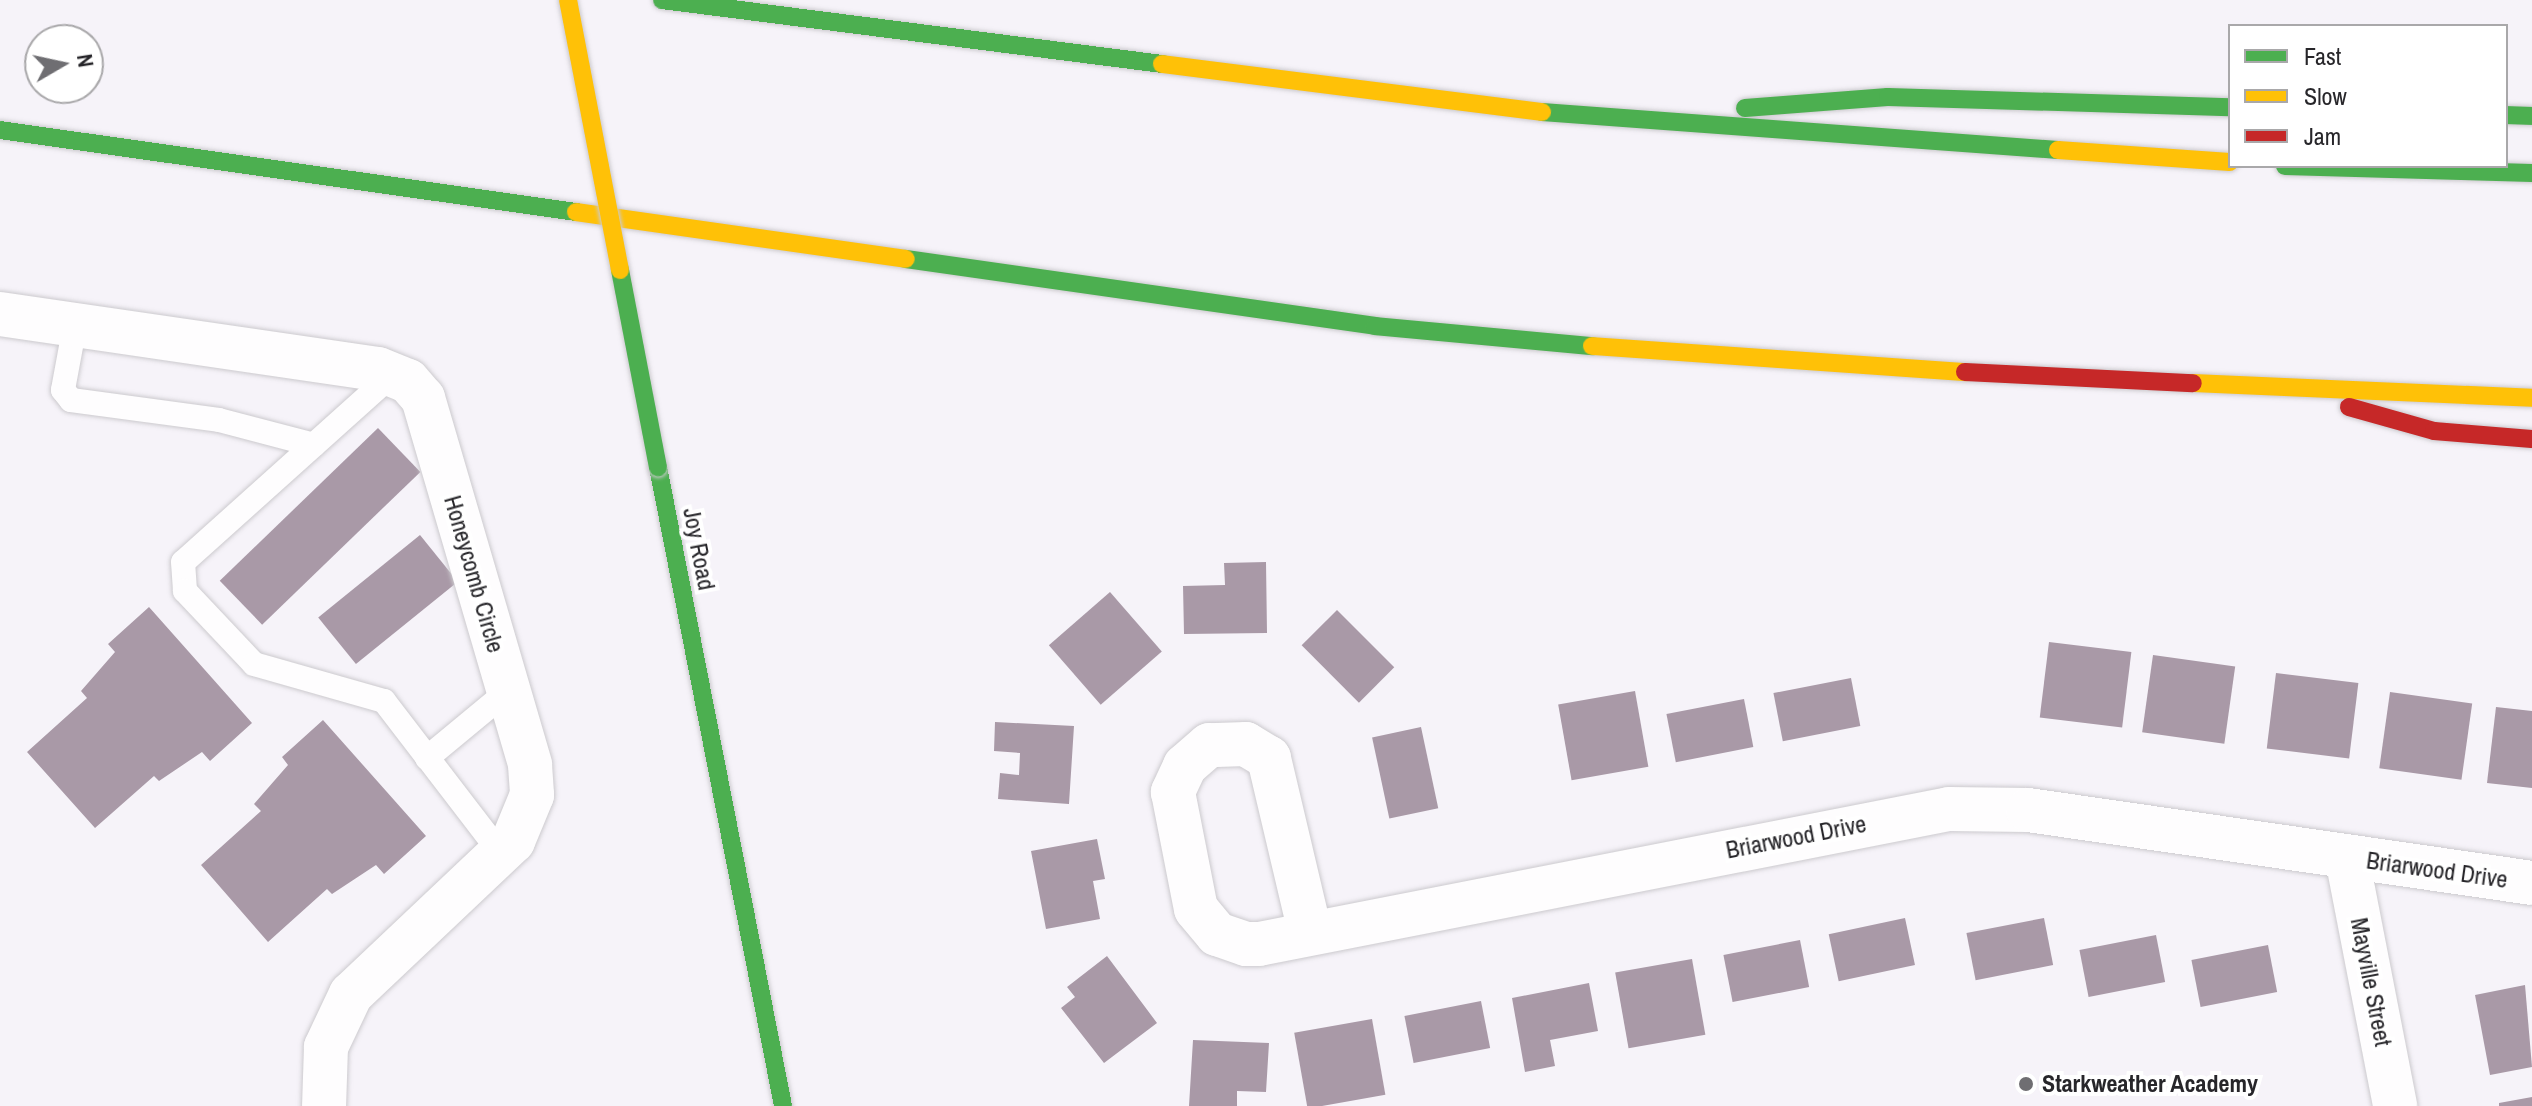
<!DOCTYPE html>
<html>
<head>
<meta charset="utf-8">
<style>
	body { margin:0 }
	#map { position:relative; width:2532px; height:1106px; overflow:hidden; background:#f6f3f9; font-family:"Archivo Narrow",sans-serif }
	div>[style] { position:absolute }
	.building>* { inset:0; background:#a999a7; transform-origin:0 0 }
	.roads { filter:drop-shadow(0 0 2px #cccace) drop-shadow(0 0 2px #cccace) }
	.lane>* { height:24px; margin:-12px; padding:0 12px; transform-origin:12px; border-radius:12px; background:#fefdfe }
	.street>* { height:44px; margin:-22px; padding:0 22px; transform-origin:22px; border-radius:22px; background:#fefdfe }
	.fast>* { height:18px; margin:-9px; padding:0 9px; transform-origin:9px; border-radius:9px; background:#4caf50 }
	.slow>* { height:18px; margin:-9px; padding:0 9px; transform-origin:9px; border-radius:9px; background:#ffc107 }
	.jam>* { height:18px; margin:-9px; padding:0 9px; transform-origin:9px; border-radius:9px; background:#c62828 }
	.bridges { filter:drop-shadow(0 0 2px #cccace) drop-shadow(0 0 2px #cccace) }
	.fast-bridge>* { height:18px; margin:-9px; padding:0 9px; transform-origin:9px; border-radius:9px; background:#4caf50 }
	.slow-bridge>* { height:18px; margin:-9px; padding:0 9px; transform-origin:9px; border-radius:9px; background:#ffc107 }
	.dots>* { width:22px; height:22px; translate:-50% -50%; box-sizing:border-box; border:4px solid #fff; border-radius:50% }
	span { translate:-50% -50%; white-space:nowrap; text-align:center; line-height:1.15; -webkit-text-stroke:8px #fff; paint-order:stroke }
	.street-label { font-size:24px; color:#27262a }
	.poi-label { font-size:24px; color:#27262a; font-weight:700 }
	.left { translate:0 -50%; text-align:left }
	.legend { position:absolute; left:2228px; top:24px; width:280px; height:144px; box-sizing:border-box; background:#fff; border:2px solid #a9a8aa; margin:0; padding:10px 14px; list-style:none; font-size:24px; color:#27262a }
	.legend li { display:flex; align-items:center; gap:16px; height:40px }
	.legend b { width:40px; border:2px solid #a9a8aa }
	.north { position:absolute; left:24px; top:24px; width:80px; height:80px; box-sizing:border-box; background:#fff; border:2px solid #a9a8aa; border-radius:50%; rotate:81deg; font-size:22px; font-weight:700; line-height:32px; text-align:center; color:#27262a }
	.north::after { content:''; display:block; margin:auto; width:28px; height:36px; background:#6f6e72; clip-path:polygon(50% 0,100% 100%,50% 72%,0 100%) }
</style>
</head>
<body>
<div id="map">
	<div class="building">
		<div style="left:378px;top:428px;width:61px;height:220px;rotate:46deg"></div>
		<div style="left:420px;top:535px;width:60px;height:131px;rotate:51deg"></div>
		<div style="clip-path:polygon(1266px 562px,1267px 633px,1184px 634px,1183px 586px,1225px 585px,1224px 563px)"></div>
		<div style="left:1110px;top:592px;width:79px;height:81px;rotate:49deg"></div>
		<div style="clip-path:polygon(149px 607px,252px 723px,210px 761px,202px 752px,159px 781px,154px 776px,95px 828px,27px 752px,87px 698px,81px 691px,115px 652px,108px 644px)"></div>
		<div style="left:1337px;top:610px;width:81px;height:50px;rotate:45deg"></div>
		<div style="left:2049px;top:642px;width:83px;height:76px;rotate:7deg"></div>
		<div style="left:2153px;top:655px;width:83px;height:78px;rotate:8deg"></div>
		<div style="left:2276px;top:673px;width:83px;height:76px;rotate:7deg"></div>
		<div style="left:1851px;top:678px;width:49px;height:79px;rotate:79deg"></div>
		<div style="left:1635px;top:691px;width:77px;height:78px;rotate:80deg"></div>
		<div style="left:2390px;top:692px;width:83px;height:77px;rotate:8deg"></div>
		<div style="left:1744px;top:699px;width:49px;height:79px;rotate:79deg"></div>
		<div style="clip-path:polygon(2496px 707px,2532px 711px,2532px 788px,2487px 783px)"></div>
		<div style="clip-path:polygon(323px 720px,426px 836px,384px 874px,376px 865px,332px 894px,327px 889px,268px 942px,201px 865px,261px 811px,254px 804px,288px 765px,282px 757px)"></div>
		<div style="clip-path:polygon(995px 722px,1074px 726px,1069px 804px,998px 799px,1000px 773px,1019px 775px,1020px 753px,994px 751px)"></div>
		<div style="left:1421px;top:727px;width:83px;height:50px;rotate:78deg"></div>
		<div style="clip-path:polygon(1097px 839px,1105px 879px,1093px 881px,1100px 919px,1046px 929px,1031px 851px)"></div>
		<div style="left:1905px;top:918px;width:48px;height:78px;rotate:78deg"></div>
		<div style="left:2044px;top:918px;width:48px;height:79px;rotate:79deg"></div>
		<div style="left:2156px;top:935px;width:48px;height:78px;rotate:79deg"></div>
		<div style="left:1800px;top:940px;width:48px;height:78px;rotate:79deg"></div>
		<div style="left:2268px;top:945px;width:48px;height:78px;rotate:79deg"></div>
		<div style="clip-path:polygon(1107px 956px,1157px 1023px,1104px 1063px,1061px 1008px,1075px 997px,1067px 987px)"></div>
		<div style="left:1692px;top:959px;width:77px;height:78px;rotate:80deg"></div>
		<div style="clip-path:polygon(1589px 983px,1598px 1031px,1550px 1040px,1555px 1066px,1525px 1072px,1512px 998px)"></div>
		<div style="clip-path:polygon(2525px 985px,2532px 1067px,2490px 1075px,2475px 995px)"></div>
		<div style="left:1481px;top:1001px;width:48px;height:78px;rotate:79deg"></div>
		<div style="left:1372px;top:1019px;width:77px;height:79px;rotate:80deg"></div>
		<div style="clip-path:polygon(1193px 1040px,1269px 1043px,1266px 1092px,1237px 1091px,1237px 1106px,1189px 1106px)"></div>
		<div style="clip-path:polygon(2532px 1097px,2532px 1106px,2499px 1106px,2499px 1103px)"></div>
	</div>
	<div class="roads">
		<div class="lane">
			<div style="left:75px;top:325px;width:66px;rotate:100.5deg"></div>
			<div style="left:63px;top:390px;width:13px;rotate:51deg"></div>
			<div style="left:71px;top:400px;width:149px;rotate:7.7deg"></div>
			<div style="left:219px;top:420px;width:98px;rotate:14.7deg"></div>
			<div style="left:394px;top:373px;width:283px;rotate:138.1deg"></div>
			<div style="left:183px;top:562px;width:29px;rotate:86deg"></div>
			<div style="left:185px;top:591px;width:100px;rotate:46.6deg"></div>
			<div style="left:254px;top:664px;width:135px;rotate:15.9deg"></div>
			<div style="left:384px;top:701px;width:190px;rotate:52.5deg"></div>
			<div style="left:427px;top:758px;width:105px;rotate:-39.6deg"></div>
		</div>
		<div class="street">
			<div style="left:0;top:314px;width:382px;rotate:8.3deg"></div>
			<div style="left:378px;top:369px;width:32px;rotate:22deg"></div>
			<div style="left:408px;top:381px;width:23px;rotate:49deg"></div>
			<div style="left:423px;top:398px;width:382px;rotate:73.7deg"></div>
			<div style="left:530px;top:765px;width:30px;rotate:86deg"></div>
			<div style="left:532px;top:795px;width:50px;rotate:112.4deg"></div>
			<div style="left:513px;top:841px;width:223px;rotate:136.6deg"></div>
			<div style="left:351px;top:994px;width:59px;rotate:115.3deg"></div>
			<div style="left:326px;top:1047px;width:59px;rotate:91.9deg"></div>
			<div style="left:2347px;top:858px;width:253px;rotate:79deg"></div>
			<div style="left:1310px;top:932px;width:179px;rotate:-103.3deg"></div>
			<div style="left:1269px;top:758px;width:27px;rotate:-149deg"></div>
			<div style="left:1246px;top:744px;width:37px;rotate:178deg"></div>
			<div style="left:1209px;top:745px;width:32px;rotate:139deg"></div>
			<div style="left:1185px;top:766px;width:29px;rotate:115deg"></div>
			<div style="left:1173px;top:792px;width:119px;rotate:78.9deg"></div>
			<div style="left:1196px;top:909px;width:33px;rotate:50deg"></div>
			<div style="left:1217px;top:934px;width:31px;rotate:19deg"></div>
			<div style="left:1246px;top:944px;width:13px"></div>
			<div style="left:1259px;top:944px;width:703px;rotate:-11.07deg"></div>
			<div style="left:1949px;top:809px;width:79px;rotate:0.7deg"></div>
			<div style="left:2028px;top:810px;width:509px;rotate:8.24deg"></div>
		</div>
		<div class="fast">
			<div style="left:662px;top:0;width:504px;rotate:7.29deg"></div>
			<div style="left:1745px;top:108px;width:143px;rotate:-4.4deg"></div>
			<div style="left:1888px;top:97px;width:342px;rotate:1.7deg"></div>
			<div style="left:1542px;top:112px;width:517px;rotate:4.21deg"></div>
			<div style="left:2506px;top:115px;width:26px;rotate:2deg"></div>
			<div style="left:0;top:130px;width:582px;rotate:8.1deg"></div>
			<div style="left:2285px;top:166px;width:247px;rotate:1.6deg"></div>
			<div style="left:906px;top:259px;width:474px;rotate:8.1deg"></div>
			<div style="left:1375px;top:326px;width:218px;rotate:5.3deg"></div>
			<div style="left:658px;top:467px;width:651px;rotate:78.93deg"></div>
		</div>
		<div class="slow">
			<div style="left:1162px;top:64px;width:383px;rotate:7.2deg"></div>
			<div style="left:2058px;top:150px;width:172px;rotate:4deg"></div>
			<div style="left:576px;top:212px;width:333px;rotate:8.1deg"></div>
			<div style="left:1592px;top:346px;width:374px;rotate:4deg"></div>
			<div style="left:2193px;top:383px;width:339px;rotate:2.5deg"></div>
		</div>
		<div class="jam">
			<div style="left:1965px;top:372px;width:228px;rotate:2.8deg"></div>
			<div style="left:2349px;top:407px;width:88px;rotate:15.8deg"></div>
			<div style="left:2434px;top:431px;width:98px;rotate:4.7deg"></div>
		</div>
	</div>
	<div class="bridges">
		<div class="fast-bridge">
			<div style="left:620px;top:270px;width:201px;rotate:79.1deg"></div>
		</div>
		<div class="slow-bridge">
			<div style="left:568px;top:0;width:275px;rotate:79.1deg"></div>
		</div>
	</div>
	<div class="dots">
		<div style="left:2026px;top:1084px;background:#6f6e72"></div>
	</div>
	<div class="street-label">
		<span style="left:699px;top:549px;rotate:79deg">Joy Road</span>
		<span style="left:474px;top:574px;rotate:74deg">Honeycomb Circle</span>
		<span style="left:1796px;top:837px;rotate:-11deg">Briarwood Drive</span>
		<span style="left:2437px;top:870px;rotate:8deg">Briarwood Drive</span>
		<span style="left:2371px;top:982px;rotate:79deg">Mayville Street</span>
	</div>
	<div class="poi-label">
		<span class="left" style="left:2042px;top:1084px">Starkweather Academy</span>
	</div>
	<ul class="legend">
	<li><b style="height:10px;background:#4caf50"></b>Fast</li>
	<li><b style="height:10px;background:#ffc107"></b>Slow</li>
	<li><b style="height:10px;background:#c62828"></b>Jam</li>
	</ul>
	<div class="north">N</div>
</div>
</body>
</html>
